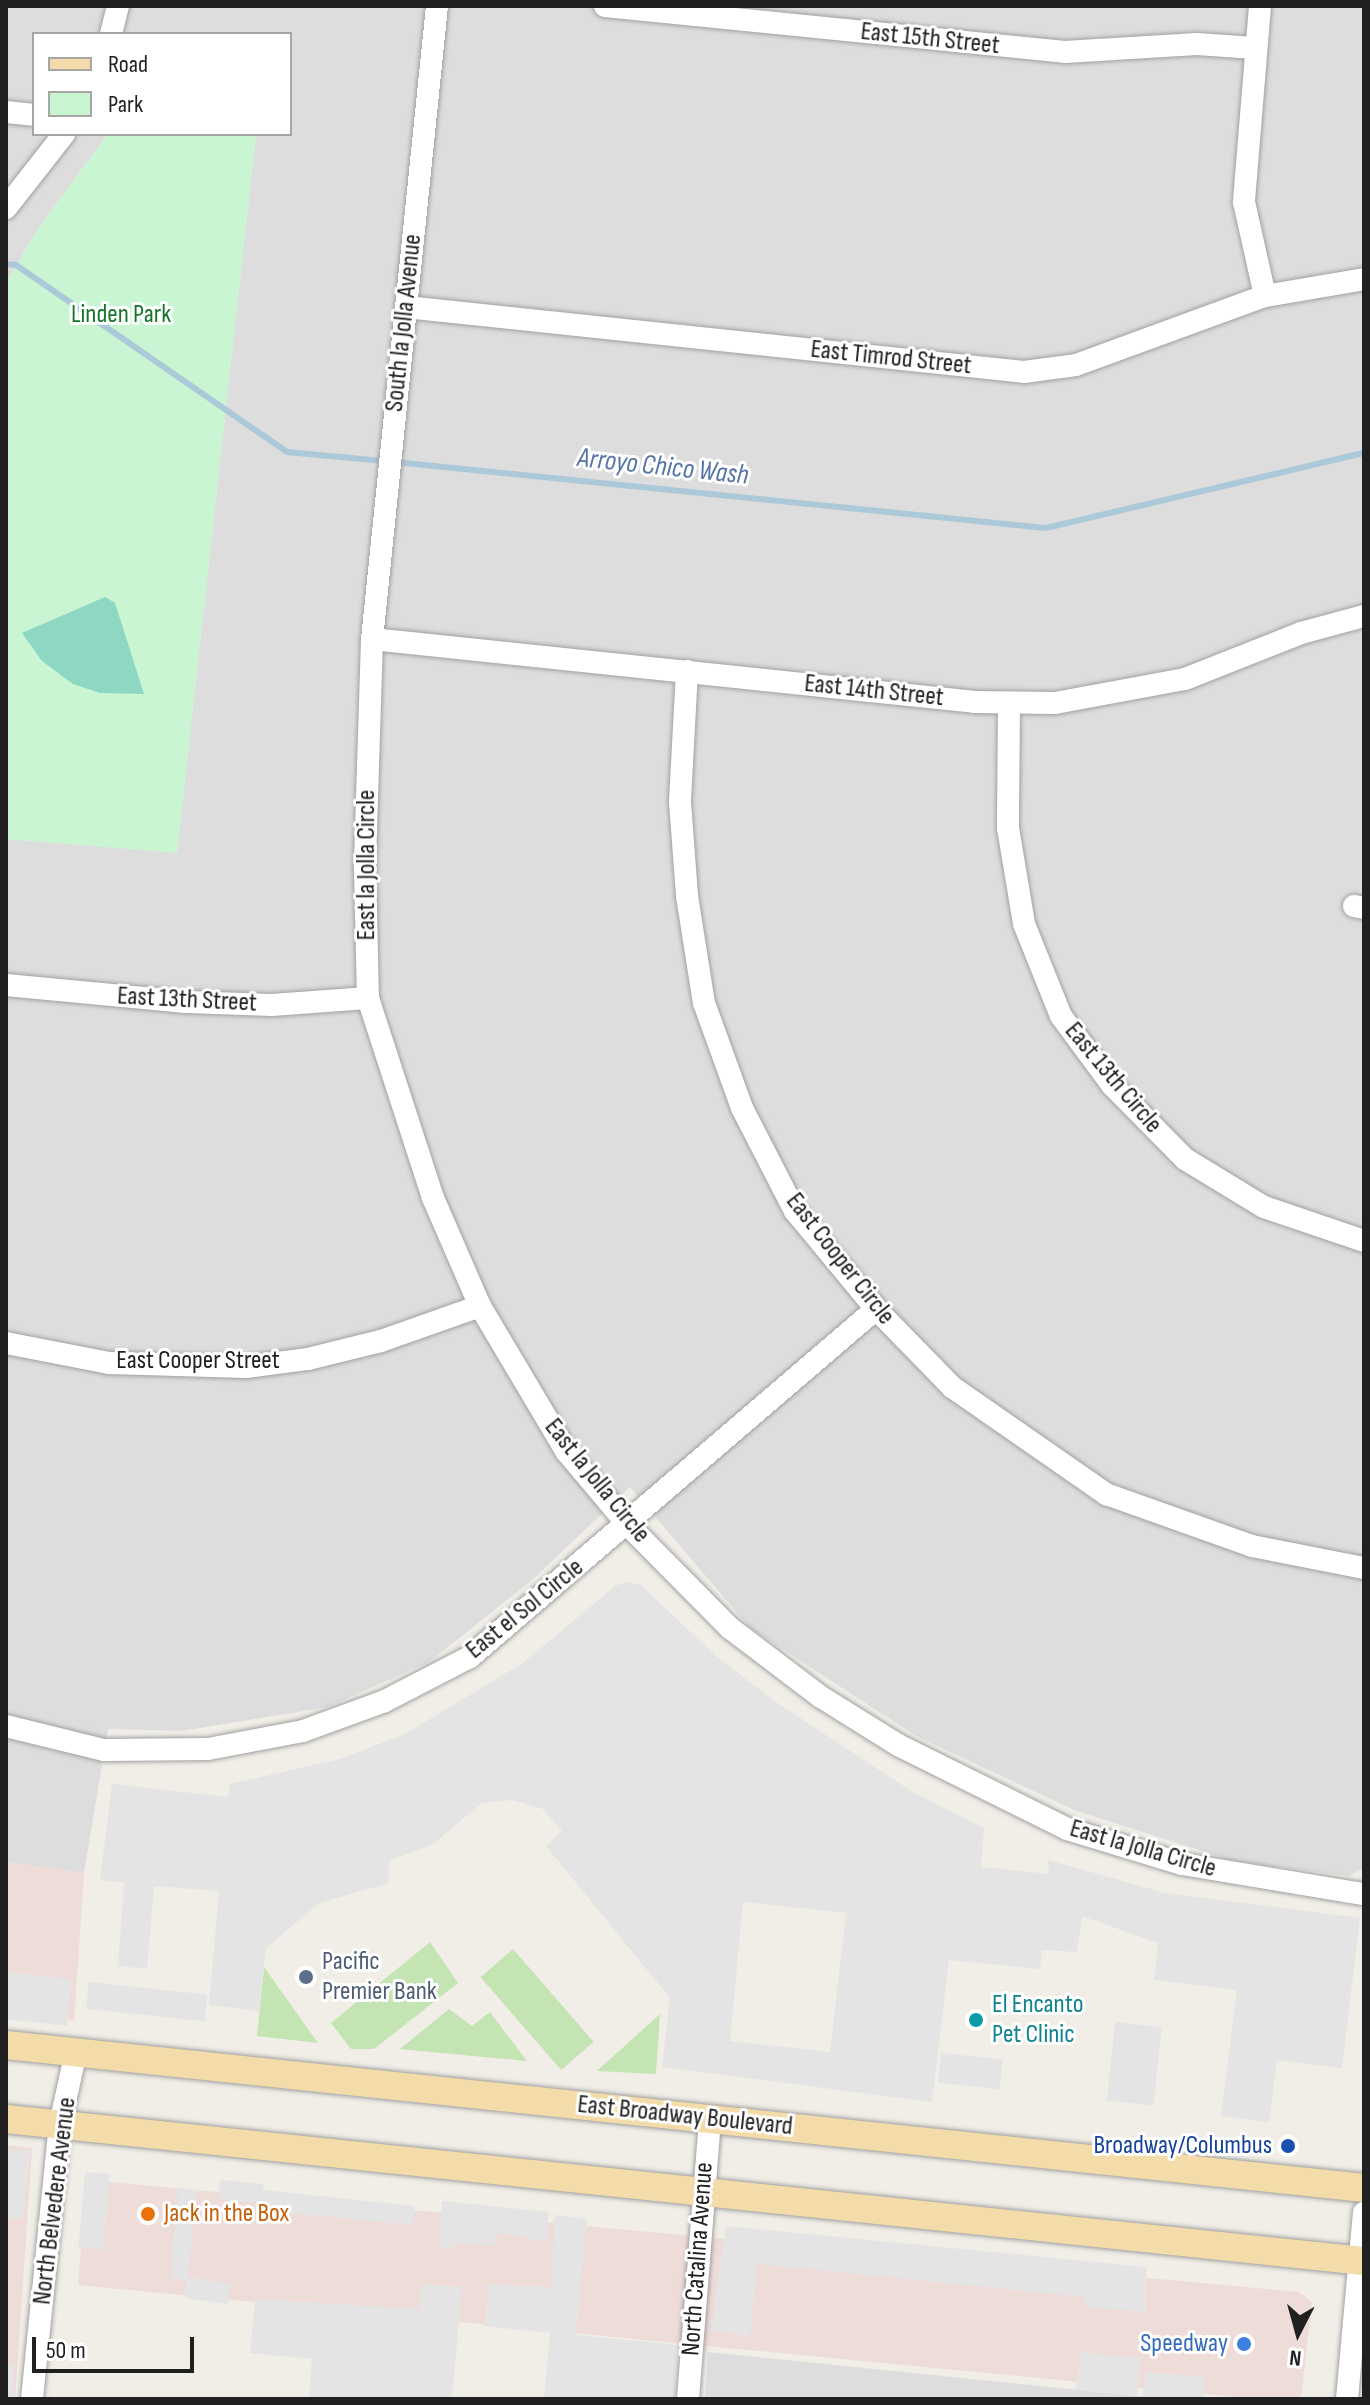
<!DOCTYPE html>
<html>
<head>
<meta charset="utf-8">
<style>
	body { margin:0 }
	#map { position:relative; width:1370px; height:2405px; overflow:hidden; background:#f0eee7; font-family:"Sofia Sans Condensed",sans-serif }
	div>[style] { position:absolute }
	.residential>* { inset:0; background:#dedddd }
	.commercial>* { inset:0; background:#eedcd9 }
	.grass>* { inset:0; background:#c5e4b3; transform-origin:0 0 }
	.park>* { inset:0; background:#c9f5d2 }
	.pitch>* { inset:0; background:#8dd7c3 }
	.parking>* { inset:0; background:#e4e4e4; transform-origin:0 0 }
	.stream>* { height:6px; margin:-3px; padding:0 3px; transform-origin:3px; border-radius:3px; background:#acc9d9 }
	.roads { filter:drop-shadow(0 0 2px #a1a1a1) drop-shadow(0 0 2px #a1a1a1) }
	.minor>* { height:22px; margin:-11px; padding:0 11px; transform-origin:11px; border-radius:11px; background:#fff }
	.major>* { height:28px; margin:-14px; padding:0 14px; transform-origin:14px; border-radius:14px; background:#f3dca9 }
	.dots>* { width:22px; height:22px; translate:-50% -50%; box-sizing:border-box; border:4px solid #fff; border-radius:50% }
	span { translate:-50% -50%; white-space:nowrap; text-align:center; line-height:1.15; -webkit-text-stroke:6px #fff; paint-order:stroke }
	.street-label { font-size:26px; color:#202020 }
	.park-label { font-size:26px; color:#17752a }
	.service-label { font-size:26px; color:#4e5e75 }
	.left { translate:0 -50%; text-align:left }
	.culture-label { font-size:26px; color:#0d838f }
	.transit-label { font-size:26px; color:#164399 }
	.right { translate:-100% -50%; text-align:right }
	.food-label { font-size:26px; color:#c56008 }
	.shop-label { font-size:26px; color:#366cbe }
	.water-label { font-size:28px; color:#5574a7; font-style:italic }
	.frame { position:absolute; inset:0; border:8px solid #202020; pointer-events:none }
	.legend { position:absolute; left:32px; top:32px; width:260px; height:104px; box-sizing:border-box; background:#fff; border:2px solid #a6a6a6; margin:0; padding:10px 14px; list-style:none; font-size:24px; color:#202020 }
	.legend li { display:flex; align-items:center; gap:16px; height:40px }
	.legend b { width:40px; border:2px solid #a6a6a6 }
	.north { position:absolute; left:1258px; top:2293px; width:80px; height:80px; -webkit-text-stroke:6px #fff; paint-order:stroke; rotate:186deg; font-size:22px; font-weight:700; line-height:32px; text-align:center; color:#202020 }
	.north::after { content:''; display:block; margin:auto; width:28px; height:36px; background:#202020; clip-path:polygon(50% 0,100% 100%,50% 72%,0 100%) }
	.scale { position:absolute; left:32px; top:2337px; width:162px; height:36px; box-sizing:border-box; border:4px solid #202020; border-top:0; padding-left:10px; font-size:24px; line-height:28px; white-space:nowrap; color:#202020; -webkit-text-stroke:6px #fff; paint-order:stroke }
</style>
</head>
<body>
<div id="map">
	<div class="residential">
		<div style="clip-path:polygon(6px 6px,1364px 6px,1364px 1868px,1349px 1876px,1233px 1861px,1074px 1810px,916px 1736px,750px 1628px,630px 1487px,531px 1581px,429px 1662px,328px 1707px,182px 1731px,108px 1729px,84px 1873px,6px 1862px,6px 839px,177px 852px,256px 134px,290px 134px,290px 34px,34px 34px,34px 134px,108px 134px,37px 230px,6px 283px)"></div>
		<div style="clip-path:polygon(708px 2352px,1167px 2399px,705px 2399px)"></div>
	</div>
	<div class="commercial">
		<div style="clip-path:polygon(6px 1862px,84px 1873px,74px 2021px,6px 2014px)"></div>
		<div style="clip-path:polygon(6px 2145px,32px 2148px,15px 2399px,6px 2399px)"></div>
		<div style="clip-path:polygon(98px 2181px,1299px 2292px,1312px 2302px,1301px 2399px,1255px 2399px,78px 2285px,86px 2186px)"></div>
	</div>
	<div class="grass">
		<div style="clip-path:polygon(430px 1942px,458px 1983px,374px 2049px,351px 2049px,331px 2023px)"></div>
		<div style="left:513px;top:1949px;width:123px;height:43px;rotate:49deg"></div>
		<div style="clip-path:polygon(264px 1967px,318px 2043px,257px 2036px)"></div>
		<div style="clip-path:polygon(449px 2009px,472px 2026px,490px 2012px,527px 2061px,400px 2049px)"></div>
		<div style="clip-path:polygon(660px 2014px,656px 2074px,597px 2071px)"></div>
	</div>
	<div class="park">
		<div style="clip-path:polygon(108px 134px,256px 134px,177px 853px,6px 839px,6px 283px,37px 230px)"></div>
	</div>
	<div class="pitch">
		<div style="clip-path:polygon(105px 597px,115px 603px,144px 694px,100px 693px,73px 684px,42px 661px,22px 633px)"></div>
	</div>
	<div class="parking">
		<div style="clip-path:polygon(evenodd,627px 1582px,641px 1585px,716px 1656px,773px 1700px,911px 1791px,984px 1828px,981px 1867px,1049px 1874px,1048px 1860px,1165px 1893px,1360px 1918px,1342px 2068px,1277px 2060px,1269px 2122px,1221px 2116px,1237px 1990px,1154px 1980px,1158px 1943px,1082px 1916px,1077px 1952px,1042px 1950px,1040px 1969px,949px 1960px,932px 2102px,662px 2067px,670px 1998px,546px 1846px,562px 1831px,543px 1809px,513px 1800px,482px 1803px,433px 1844px,389px 1861px,389px 1883px,319px 1903px,266px 1948px,259px 2011px,209px 2005px,219px 1891px,154px 1886px,147px 1969px,118px 1966px,124px 1883px,100px 1880px,112px 1784px,228px 1797px,230px 1784px,340px 1759px,405px 1734px,523px 1663px,615px 1586px,627px 1582px,743px 1902px,846px 1913px,830px 2052px,730px 2041px,743px 1902px)"></div>
		<div style="left:6px;top:1972px;width:66px;height:47px;rotate:6deg"></div>
		<div style="left:89px;top:1982px;width:119px;height:27px;rotate:6deg"></div>
		<div style="left:1115px;top:2022px;width:47px;height:79px;rotate:6deg"></div>
		<div style="left:941px;top:2053px;width:62px;height:30px;rotate:6deg"></div>
		<div style="clip-path:polygon(6px 2148px,30px 2151px,23px 2219px,6px 2218px)"></div>
		<div style="left:85px;top:2172px;width:25px;height:76px;rotate:5deg"></div>
		<div style="clip-path:polygon(220px 2180px,264px 2184px,263px 2190px,415px 2206px,413px 2225px,260px 2210px,260px 2203px,218px 2199px)"></div>
		<div style="clip-path:polygon(178px 2188px,197px 2190px,188px 2277px,230px 2284px,228px 2304px,185px 2298px,186px 2280px,170px 2278px)"></div>
		<div style="clip-path:polygon(442px 2201px,549px 2212px,546px 2242px,495px 2232px,494px 2246px,454px 2243px,453px 2249px,439px 2248px)"></div>
		<div style="clip-path:polygon(555px 2215px,587px 2219px,576px 2335px,679px 2345px,675px 2399px,544px 2399px,550px 2333px,485px 2326px,488px 2284px,551px 2287px)"></div>
		<div style="clip-path:polygon(726px 2226px,1146px 2267px,1146px 2312px,1085px 2307px,1085px 2297px,757px 2264px,750px 2336px,711px 2331px)"></div>
		<div style="clip-path:polygon(421px 2284px,462px 2287px,452px 2399px,309px 2399px,312px 2359px,250px 2353px,255px 2299px,419px 2309px)"></div>
		<div style="left:1080px;top:2352px;width:61px;height:38px;rotate:6deg"></div>
		<div style="clip-path:polygon(6px 2363px,14px 2364px,13px 2399px,6px 2399px)"></div>
		<div style="clip-path:polygon(1145px 2372px,1205px 2377px,1203px 2399px,1143px 2398px)"></div>
	</div>
	<div class="stream">
		<div style="left:6px;top:264px;width:10px;rotate:6deg"></div>
		<div style="left:16px;top:265px;width:329px;rotate:34.6deg"></div>
		<div style="left:287px;top:452px;width:97px;rotate:5.3deg"></div>
		<div style="left:395px;top:462px;width:654px;rotate:5.79deg"></div>
		<div style="left:1046px;top:528px;width:327px;rotate:-13.3deg"></div>
	</div>
	<div class="roads">
		<div class="minor">
			<div style="left:437px;top:6px;width:636px;rotate:95.86deg"></div>
			<div style="left:372px;top:639px;width:229px;rotate:91.8deg"></div>
			<div style="left:365px;top:868px;width:130px;rotate:88.7deg"></div>
			<div style="left:368px;top:998px;width:210px;rotate:72deg"></div>
			<div style="left:433px;top:1198px;width:118px;rotate:66.5deg"></div>
			<div style="left:480px;top:1306px;width:169px;rotate:59.3deg"></div>
			<div style="left:566px;top:1451px;width:98px;rotate:50deg"></div>
			<div style="left:629px;top:1526px;width:144px;rotate:45.3deg"></div>
			<div style="left:730px;top:1628px;width:114px;rotate:37.2deg"></div>
			<div style="left:821px;top:1697px;width:91px;rotate:31.9deg"></div>
			<div style="left:898px;top:1745px;width:189px;rotate:26.4deg"></div>
			<div style="left:1067px;top:1829px;width:120px;rotate:16.9deg"></div>
			<div style="left:1182px;top:1864px;width:184px;rotate:9.4deg"></div>
			<div style="left:605px;top:6px;width:462px;rotate:5.7deg"></div>
			<div style="left:1065px;top:52px;width:132px;rotate:-3.5deg"></div>
			<div style="left:1197px;top:44px;width:58px;rotate:3.9deg"></div>
			<div style="left:1260px;top:6px;width:197px;rotate:94.7deg"></div>
			<div style="left:1244px;top:202px;width:96px;rotate:77.4deg"></div>
			<div style="left:111px;top:34px;width:29px;rotate:-76deg"></div>
			<div style="left:6px;top:112px;width:28px;rotate:6deg"></div>
			<div style="left:6px;top:208px;width:94px;rotate:-51.9deg"></div>
			<div style="left:406px;top:307px;width:621px;rotate:6deg"></div>
			<div style="left:1024px;top:372px;width:52px;rotate:-7.7deg"></div>
			<div style="left:1076px;top:365px;width:201px;rotate:-20.1deg"></div>
			<div style="left:1265px;top:296px;width:100px;rotate:-9.7deg"></div>
			<div style="left:372px;top:639px;width:606px;rotate:5.96deg"></div>
			<div style="left:975px;top:702px;width:80px;rotate:0.7deg"></div>
			<div style="left:1055px;top:703px;width:132px;rotate:-10.5deg"></div>
			<div style="left:1185px;top:679px;width:125px;rotate:-21.6deg"></div>
			<div style="left:1301px;top:633px;width:65px;rotate:-15.1deg"></div>
			<div style="left:687px;top:671px;width:131px;rotate:93.1deg"></div>
			<div style="left:680px;top:802px;width:94px;rotate:85.7deg"></div>
			<div style="left:687px;top:896px;width:108px;rotate:81deg"></div>
			<div style="left:704px;top:1003px;width:112px;rotate:70.1deg"></div>
			<div style="left:742px;top:1108px;width:116px;rotate:62.8deg"></div>
			<div style="left:795px;top:1211px;width:127px;rotate:50.4deg"></div>
			<div style="left:876px;top:1309px;width:109px;rotate:45.7deg"></div>
			<div style="left:952px;top:1387px;width:188px;rotate:34.8deg"></div>
			<div style="left:1106px;top:1494px;width:155px;rotate:19.6deg"></div>
			<div style="left:1252px;top:1546px;width:114px;rotate:11.1deg"></div>
			<div style="left:1009px;top:703px;width:125px;rotate:90.5deg"></div>
			<div style="left:1008px;top:828px;width:97px;rotate:80.5deg"></div>
			<div style="left:1024px;top:924px;width:99px;rotate:68.1deg"></div>
			<div style="left:1061px;top:1016px;width:86px;rotate:53.5deg"></div>
			<div style="left:1112px;top:1085px;width:104px;rotate:45.4deg"></div>
			<div style="left:1185px;top:1159px;width:92px;rotate:31.3deg"></div>
			<div style="left:1264px;top:1207px;width:106px;rotate:18.8deg"></div>
			<div style="left:1354px;top:906px;width:10px;rotate:11deg"></div>
			<div style="left:6px;top:985px;width:181px;rotate:5.4deg"></div>
			<div style="left:186px;top:1002px;width:86px;rotate:2deg"></div>
			<div style="left:272px;top:1005px;width:96px;rotate:-4.2deg"></div>
			<div style="left:6px;top:1343px;width:105px;rotate:11deg"></div>
			<div style="left:109px;top:1363px;width:137px;rotate:1.7deg"></div>
			<div style="left:246px;top:1367px;width:63px;rotate:-7.4deg"></div>
			<div style="left:308px;top:1359px;width:75px;rotate:-13.9deg"></div>
			<div style="left:381px;top:1341px;width:105px;rotate:-19.5deg"></div>
			<div style="left:6px;top:1726px;width:101px;rotate:13.8deg"></div>
			<div style="left:104px;top:1750px;width:104px;rotate:-0.6deg"></div>
			<div style="left:208px;top:1749px;width:97px;rotate:-10.7deg"></div>
			<div style="left:303px;top:1731px;width:87px;rotate:-20.1deg"></div>
			<div style="left:385px;top:1701px;width:96px;rotate:-27.4deg"></div>
			<div style="left:470px;top:1657px;width:535px;rotate:-40.6deg"></div>
			<div style="left:32px;top:2399px;width:276px;rotate:-84.2deg"></div>
			<div style="left:60px;top:2124px;width:74px;rotate:-77.5deg"></div>
			<div style="left:688px;top:2399px;width:281px;rotate:-85.5deg"></div>
			<div style="left:1347px;top:2399px;width:187px;rotate:-84.8deg"></div>
		</div>
		<div class="major">
			<div style="left:6px;top:2045px;width:1366px;rotate:6.01deg"></div>
			<div style="left:6px;top:2119px;width:1365px;rotate:5.97deg"></div>
		</div>
	</div>
	<div class="dots">
		<div style="left:306px;top:1977px;background:#5c6f8a"></div>
		<div style="left:976px;top:2020px;background:#0f9aa8"></div>
		<div style="left:1288px;top:2146px;background:#1a4fb4"></div>
		<div style="left:148px;top:2214px;background:#e8710a"></div>
		<div style="left:1244px;top:2344px;background:#3f7fe0"></div>
	</div>
	<div class="street-label">
		<span style="left:930px;top:39px;rotate:6deg">East 15th Street</span>
		<span style="left:404px;top:323px;rotate:-84deg">South la Jolla Avenue</span>
		<span style="left:891px;top:358px;rotate:6deg">East Timrod Street</span>
		<span style="left:874px;top:691px;rotate:6deg">East 14th Street</span>
		<span style="left:367px;top:865px;rotate:-90deg">East la Jolla Circle</span>
		<span style="left:187px;top:1000px;rotate:3deg">East 13th Street</span>
		<span style="left:1113px;top:1078px;rotate:50deg">East 13th Circle</span>
		<span style="left:840px;top:1259px;rotate:52deg">East Cooper Circle</span>
		<span style="left:198px;top:1361px">East Cooper Street</span>
		<span style="left:597px;top:1481px;rotate:51deg">East la Jolla Circle</span>
		<span style="left:525px;top:1609px;rotate:-39deg">East el Sol Circle</span>
		<span style="left:1143px;top:1849px;rotate:16deg">East la Jolla Circle</span>
		<span style="left:685px;top:2116px;rotate:6deg">East Broadway Boulevard</span>
		<span style="left:55px;top:2201px;rotate:-83deg">North Belvedere Avenue</span>
		<span style="left:698px;top:2259px;rotate:-86deg">North Catalina Avenue</span>
	</div>
	<div class="park-label">
		<span style="left:121px;top:315px">Linden Park</span>
	</div>
	<div class="service-label">
		<span class="left" style="left:322px;top:1977px">Pacific<br>Premier Bank</span>
	</div>
	<div class="culture-label">
		<span class="left" style="left:992px;top:2020px">El Encanto<br>Pet Clinic</span>
	</div>
	<div class="transit-label">
		<span class="right" style="left:1272px;top:2146px">Broadway/Columbus</span>
	</div>
	<div class="food-label">
		<span class="left" style="left:164px;top:2214px">Jack in the Box</span>
	</div>
	<div class="shop-label">
		<span class="right" style="left:1228px;top:2344px">Speedway</span>
	</div>
	<div class="water-label">
		<span style="left:663px;top:467px;rotate:6deg">Arroyo Chico Wash</span>
	</div>
	<div class="frame"></div>
	<ul class="legend">
	<li><b style="height:10px;background:#f3dca9"></b>Road</li>
	<li><b style="height:22px;background:#c9f5d2"></b>Park</li>
	</ul>
	<div class="north">N</div>
	<div class="scale">50 m</div>
</div>
</body>
</html>
